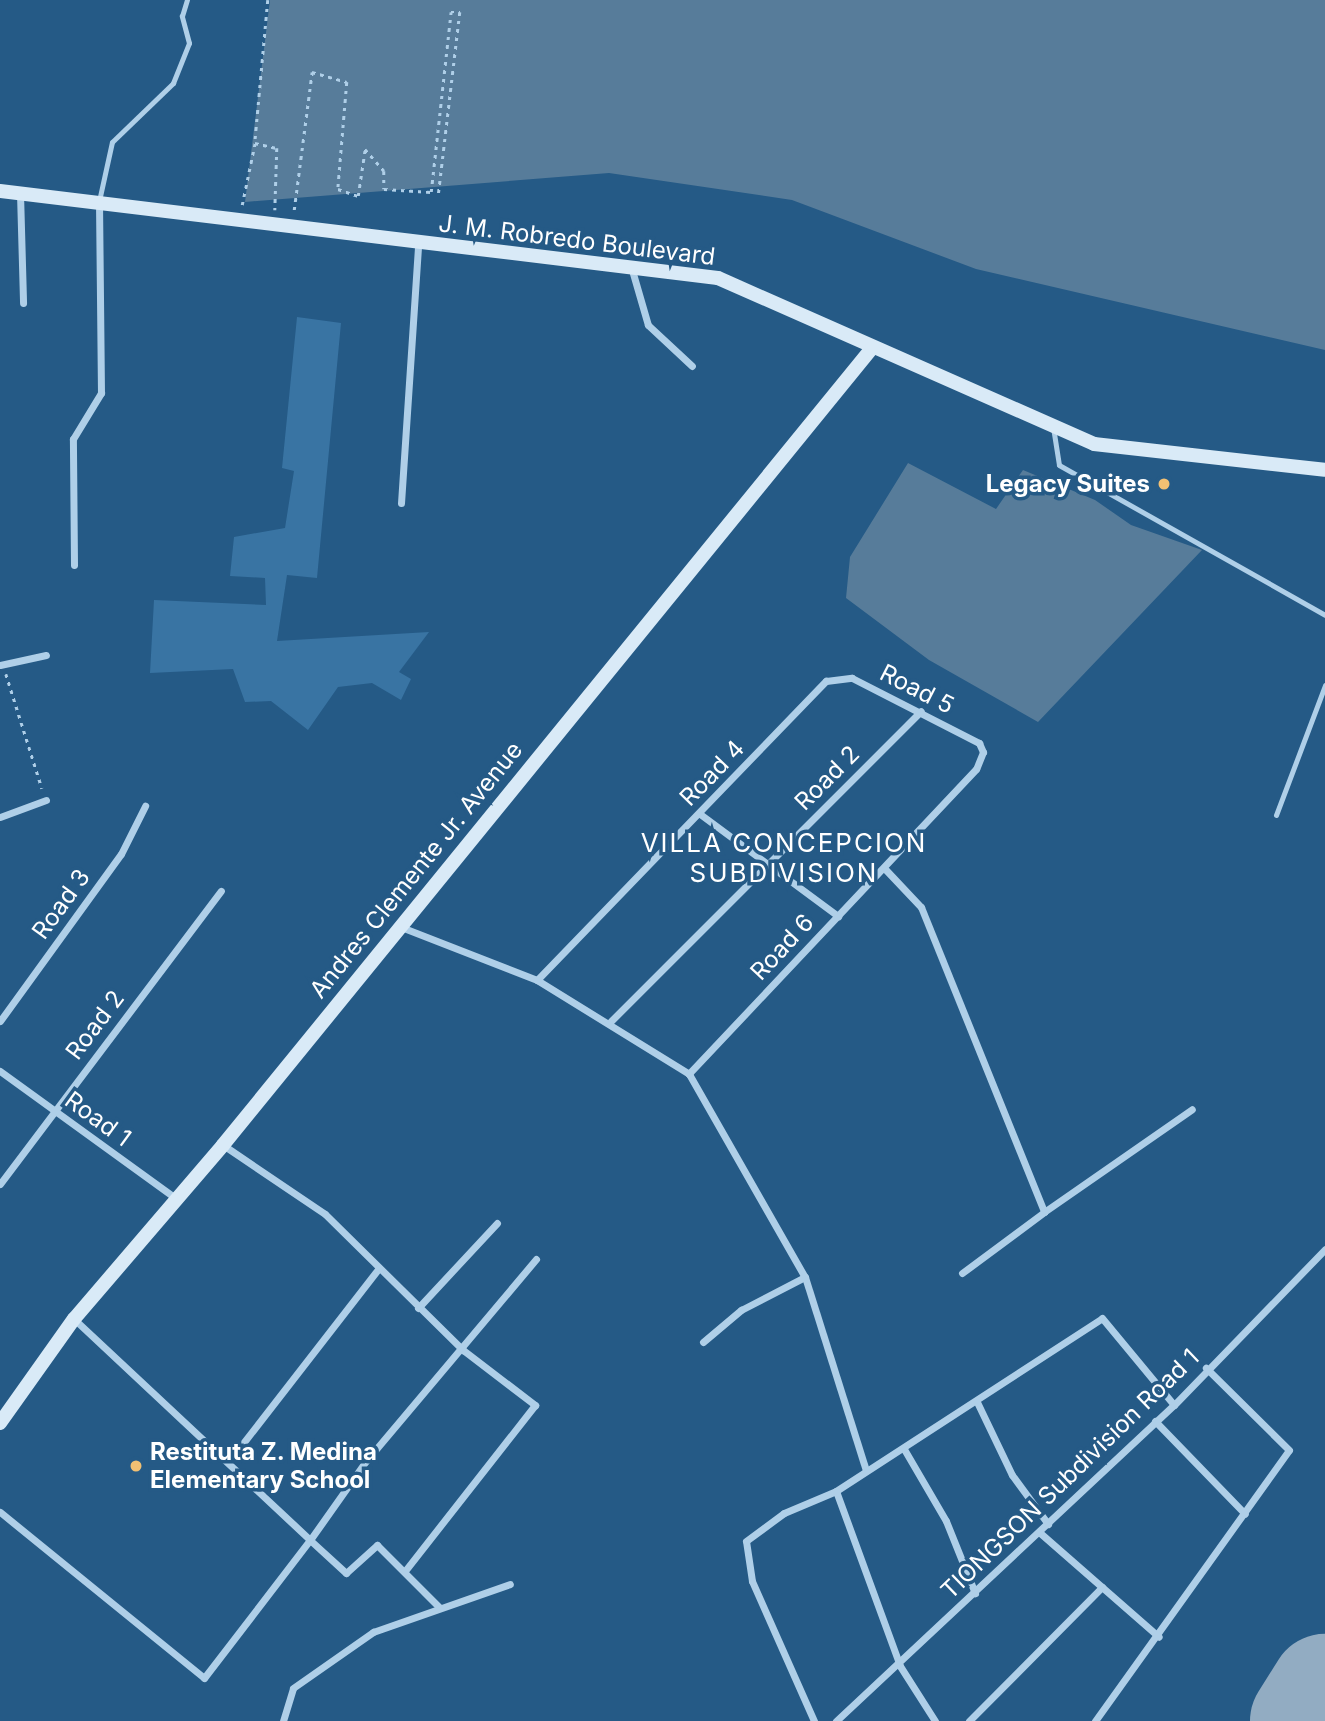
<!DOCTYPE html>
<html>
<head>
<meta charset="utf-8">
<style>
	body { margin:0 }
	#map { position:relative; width:1325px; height:1721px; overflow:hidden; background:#255a86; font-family:Inter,sans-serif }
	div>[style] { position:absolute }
	.green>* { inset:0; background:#3974a3 }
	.water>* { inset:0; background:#577c9a }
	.runway>* { height:110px; margin:-55px; padding:0 55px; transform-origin:55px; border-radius:55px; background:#92acc2 }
	.path>* { height:2.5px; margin-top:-1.25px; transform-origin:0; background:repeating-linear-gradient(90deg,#afcfe8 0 3.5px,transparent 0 8.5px) }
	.lane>* { height:5px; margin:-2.5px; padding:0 2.5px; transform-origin:2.5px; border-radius:2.5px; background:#afcfe8 }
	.street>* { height:7px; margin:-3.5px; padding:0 3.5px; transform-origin:3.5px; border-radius:3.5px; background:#afcfe8 }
	.secondary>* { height:14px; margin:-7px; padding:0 7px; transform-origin:7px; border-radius:7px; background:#d9eaf7 }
	.dots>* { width:19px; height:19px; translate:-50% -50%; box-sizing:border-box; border:4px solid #255a86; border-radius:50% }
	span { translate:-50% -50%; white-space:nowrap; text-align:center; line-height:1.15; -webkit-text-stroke:7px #255a86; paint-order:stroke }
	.street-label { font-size:24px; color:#fff }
	.poi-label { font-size:24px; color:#fff; font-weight:700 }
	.right { translate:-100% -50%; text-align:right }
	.left { translate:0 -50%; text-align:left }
	.neighbourhood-label { font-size:26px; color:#fff; letter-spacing:2px }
</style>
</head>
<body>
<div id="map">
	<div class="green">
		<div style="clip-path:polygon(297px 317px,341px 323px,317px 578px,287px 575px,277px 641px,429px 632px,399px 672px,411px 679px,401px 700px,372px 683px,338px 687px,308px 730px,271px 701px,245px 702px,233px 669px,150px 673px,154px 600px,266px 605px,265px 578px,230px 576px,234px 537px,285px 528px,294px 471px,282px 468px)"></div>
	</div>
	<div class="water">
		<div style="clip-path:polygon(270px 0,1325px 0,1325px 350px,976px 269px,792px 200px,609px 173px,245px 202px)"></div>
		<div style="clip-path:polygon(908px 463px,996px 509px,1023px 470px,1095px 500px,1131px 525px,1202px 550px,1038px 722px,929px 660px,846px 598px,850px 557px)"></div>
	</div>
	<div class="runway">
		<div style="left:1305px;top:1721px;width:38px;rotate:-58deg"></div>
	</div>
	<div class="path">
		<div style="left:268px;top:0;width:144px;rotate:95.2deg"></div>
		<div style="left:255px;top:143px;width:23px;rotate:13deg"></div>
		<div style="left:277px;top:148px;width:62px;rotate:91.8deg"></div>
		<div style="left:242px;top:205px;width:63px;rotate:-78.2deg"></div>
		<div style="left:294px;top:210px;width:139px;rotate:-82.6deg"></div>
		<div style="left:312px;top:72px;width:36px;rotate:16deg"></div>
		<div style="left:347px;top:82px;width:107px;rotate:94.8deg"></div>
		<div style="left:338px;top:189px;width:21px;rotate:19deg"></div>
		<div style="left:358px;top:196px;width:48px;rotate:-81.5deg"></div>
		<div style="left:365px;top:149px;width:29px;rotate:49deg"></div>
		<div style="left:384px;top:171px;width:18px;rotate:90deg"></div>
		<div style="left:384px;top:189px;width:47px;rotate:3.7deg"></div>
		<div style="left:431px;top:192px;width:181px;rotate:-83.7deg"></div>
		<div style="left:451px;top:12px;width:9px"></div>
		<div style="left:460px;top:12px;width:187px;rotate:96.7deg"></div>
		<div style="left:6px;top:674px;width:120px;rotate:72.5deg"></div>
	</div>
	<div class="lane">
		<div style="left:99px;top:201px;width:60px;rotate:-77.6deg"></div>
		<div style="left:112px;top:142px;width:85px;rotate:-44deg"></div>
		<div style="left:173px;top:83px;width:43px;rotate:-68.2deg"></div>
		<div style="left:189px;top:43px;width:28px;rotate:-105deg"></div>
		<div style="left:182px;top:16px;width:17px;rotate:-73deg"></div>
		<div style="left:1053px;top:427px;width:38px;rotate:81deg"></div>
		<div style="left:1059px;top:465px;width:305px;rotate:29.4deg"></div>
		<div style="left:1276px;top:815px;width:139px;rotate:-69.3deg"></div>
	</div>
	<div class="street">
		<div style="left:20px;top:193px;width:110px;rotate:88.4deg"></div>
		<div style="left:632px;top:270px;width:57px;rotate:73.8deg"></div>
		<div style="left:648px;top:325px;width:60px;rotate:43deg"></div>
		<div style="left:401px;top:503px;width:260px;rotate:-86.2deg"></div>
		<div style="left:74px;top:565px;width:126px;rotate:-90.5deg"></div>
		<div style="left:73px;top:439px;width:54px;rotate:-58.7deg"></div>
		<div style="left:101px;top:393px;width:192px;rotate:-90.6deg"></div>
		<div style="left:0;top:665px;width:47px;rotate:-12.3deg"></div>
		<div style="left:700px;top:814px;width:172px;rotate:36.5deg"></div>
		<div style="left:0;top:817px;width:49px;rotate:-20.3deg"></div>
		<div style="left:886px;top:870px;width:51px;rotate:46.6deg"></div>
		<div style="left:921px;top:907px;width:329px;rotate:68deg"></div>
		<div style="left:1044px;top:1212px;width:180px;rotate:-34.8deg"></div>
		<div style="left:401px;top:927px;width:146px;rotate:21.3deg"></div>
		<div style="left:537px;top:980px;width:179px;rotate:31.7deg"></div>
		<div style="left:689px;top:1074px;width:234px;rotate:60.3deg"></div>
		<div style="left:537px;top:980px;width:416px;rotate:-46deg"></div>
		<div style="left:826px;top:681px;width:26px;rotate:-7deg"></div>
		<div style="left:852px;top:678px;width:143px;rotate:27.1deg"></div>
		<div style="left:979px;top:743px;width:10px;rotate:66deg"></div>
		<div style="left:983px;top:752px;width:18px;rotate:112deg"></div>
		<div style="left:976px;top:769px;width:419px;rotate:133.3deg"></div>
		<div style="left:0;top:1021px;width:206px;rotate:-54.1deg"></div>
		<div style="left:121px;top:854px;width:54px;rotate:-63.4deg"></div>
		<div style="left:611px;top:1021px;width:438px;rotate:-45deg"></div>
		<div style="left:0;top:1071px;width:215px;rotate:35.9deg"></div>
		<div style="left:223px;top:1145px;width:123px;rotate:34.1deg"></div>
		<div style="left:325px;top:1214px;width:194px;rotate:44.6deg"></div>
		<div style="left:463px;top:1350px;width:91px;rotate:37.4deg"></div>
		<div style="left:535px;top:1405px;width:211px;rotate:128.1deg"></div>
		<div style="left:0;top:1184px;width:367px;rotate:-53deg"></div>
		<div style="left:962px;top:1273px;width:102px;rotate:-36.6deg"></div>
		<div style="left:418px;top:1308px;width:116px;rotate:-47.1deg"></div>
		<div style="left:74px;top:1319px;width:323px;rotate:43.1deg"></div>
		<div style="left:310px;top:1540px;width:97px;rotate:-54.7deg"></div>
		<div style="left:366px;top:1461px;width:264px;rotate:-49.9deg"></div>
		<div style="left:703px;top:1342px;width:50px;rotate:-40.1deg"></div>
		<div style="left:741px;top:1310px;width:72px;rotate:-27.3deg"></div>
		<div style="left:805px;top:1277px;width:203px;rotate:72.5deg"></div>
		<div style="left:977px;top:1402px;width:81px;rotate:64.4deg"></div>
		<div style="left:1012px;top:1475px;width:61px;rotate:53.7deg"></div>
		<div style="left:1155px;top:1421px;width:129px;rotate:45.9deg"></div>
		<div style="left:904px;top:1449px;width:83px;rotate:59.7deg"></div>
		<div style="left:946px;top:1521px;width:78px;rotate:68.1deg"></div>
		<div style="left:230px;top:1460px;width:242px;rotate:-52.2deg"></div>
		<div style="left:836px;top:1491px;width:317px;rotate:-33deg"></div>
		<div style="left:1102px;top:1318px;width:113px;rotate:50.4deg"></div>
		<div style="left:0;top:1512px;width:263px;rotate:39.1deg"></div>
		<div style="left:204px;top:1678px;width:174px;rotate:-52.5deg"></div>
		<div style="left:310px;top:1540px;width:49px;rotate:42.5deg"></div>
		<div style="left:346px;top:1573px;width:42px;rotate:-42.1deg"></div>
		<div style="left:377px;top:1545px;width:88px;rotate:45deg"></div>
		<div style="left:1039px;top:1532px;width:159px;rotate:41.2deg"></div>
		<div style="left:283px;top:1721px;width:34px;rotate:-73deg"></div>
		<div style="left:293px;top:1688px;width:98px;rotate:-35deg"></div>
		<div style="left:373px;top:1632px;width:145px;rotate:-19.3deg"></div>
		<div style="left:814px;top:1721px;width:153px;rotate:-113.9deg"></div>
		<div style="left:752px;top:1581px;width:40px;rotate:-98.5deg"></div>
		<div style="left:746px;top:1541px;width:47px;rotate:-36.4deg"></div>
		<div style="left:784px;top:1513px;width:56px;rotate:-22.9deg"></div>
		<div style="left:836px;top:1491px;width:186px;rotate:69.9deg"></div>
		<div style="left:900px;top:1666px;width:65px;rotate:57.5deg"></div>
		<div style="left:836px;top:1721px;width:463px;rotate:-43.1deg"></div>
		<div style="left:1174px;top:1405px;width:217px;rotate:-45.9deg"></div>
		<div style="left:969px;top:1721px;width:189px;rotate:-45.2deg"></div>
		<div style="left:1095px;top:1721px;width:333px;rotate:-54.4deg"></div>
		<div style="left:1289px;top:1450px;width:117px;rotate:-135.3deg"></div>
	</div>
	<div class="secondary">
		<div style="left:0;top:191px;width:723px;rotate:6.91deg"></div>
		<div style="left:718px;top:278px;width:411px;rotate:23.8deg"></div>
		<div style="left:1094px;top:444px;width:232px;rotate:6.4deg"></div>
		<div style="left:0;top:1423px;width:128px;rotate:-54.6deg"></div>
		<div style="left:74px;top:1319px;width:229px;rotate:-49.4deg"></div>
		<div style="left:223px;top:1145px;width:1028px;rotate:-50.84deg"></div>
	</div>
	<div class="dots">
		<div style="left:1164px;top:484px;background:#f2c073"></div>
		<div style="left:136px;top:1466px;background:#f2c073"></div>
	</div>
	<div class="street-label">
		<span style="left:577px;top:240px;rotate:7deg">J. M. Robredo Boulevard</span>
		<span style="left:917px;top:689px;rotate:27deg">Road 5</span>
		<span style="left:712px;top:773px;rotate:-46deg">Road 4</span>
		<span style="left:827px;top:778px;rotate:-45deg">Road 2</span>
		<span style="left:416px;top:870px;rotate:-51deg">Andres Clemente Jr. Avenue</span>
		<span style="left:61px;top:904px;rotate:-54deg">Road 3</span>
		<span style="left:782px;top:947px;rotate:-47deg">Road 6</span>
		<span style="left:95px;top:1025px;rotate:-53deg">Road 2</span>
		<span style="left:98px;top:1119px;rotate:36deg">Road 1</span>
		<span style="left:1070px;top:1474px;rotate:-44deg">TIONGSON Subdivision Road 1</span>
	</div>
	<div class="poi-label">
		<span class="right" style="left:1150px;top:484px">Legacy Suites</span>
		<span class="left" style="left:150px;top:1466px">Restituta Z. Medina<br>Elementary School</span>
	</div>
	<div class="neighbourhood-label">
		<span style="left:784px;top:858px">VILLA CONCEPCION<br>SUBDIVISION</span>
	</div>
</div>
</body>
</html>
